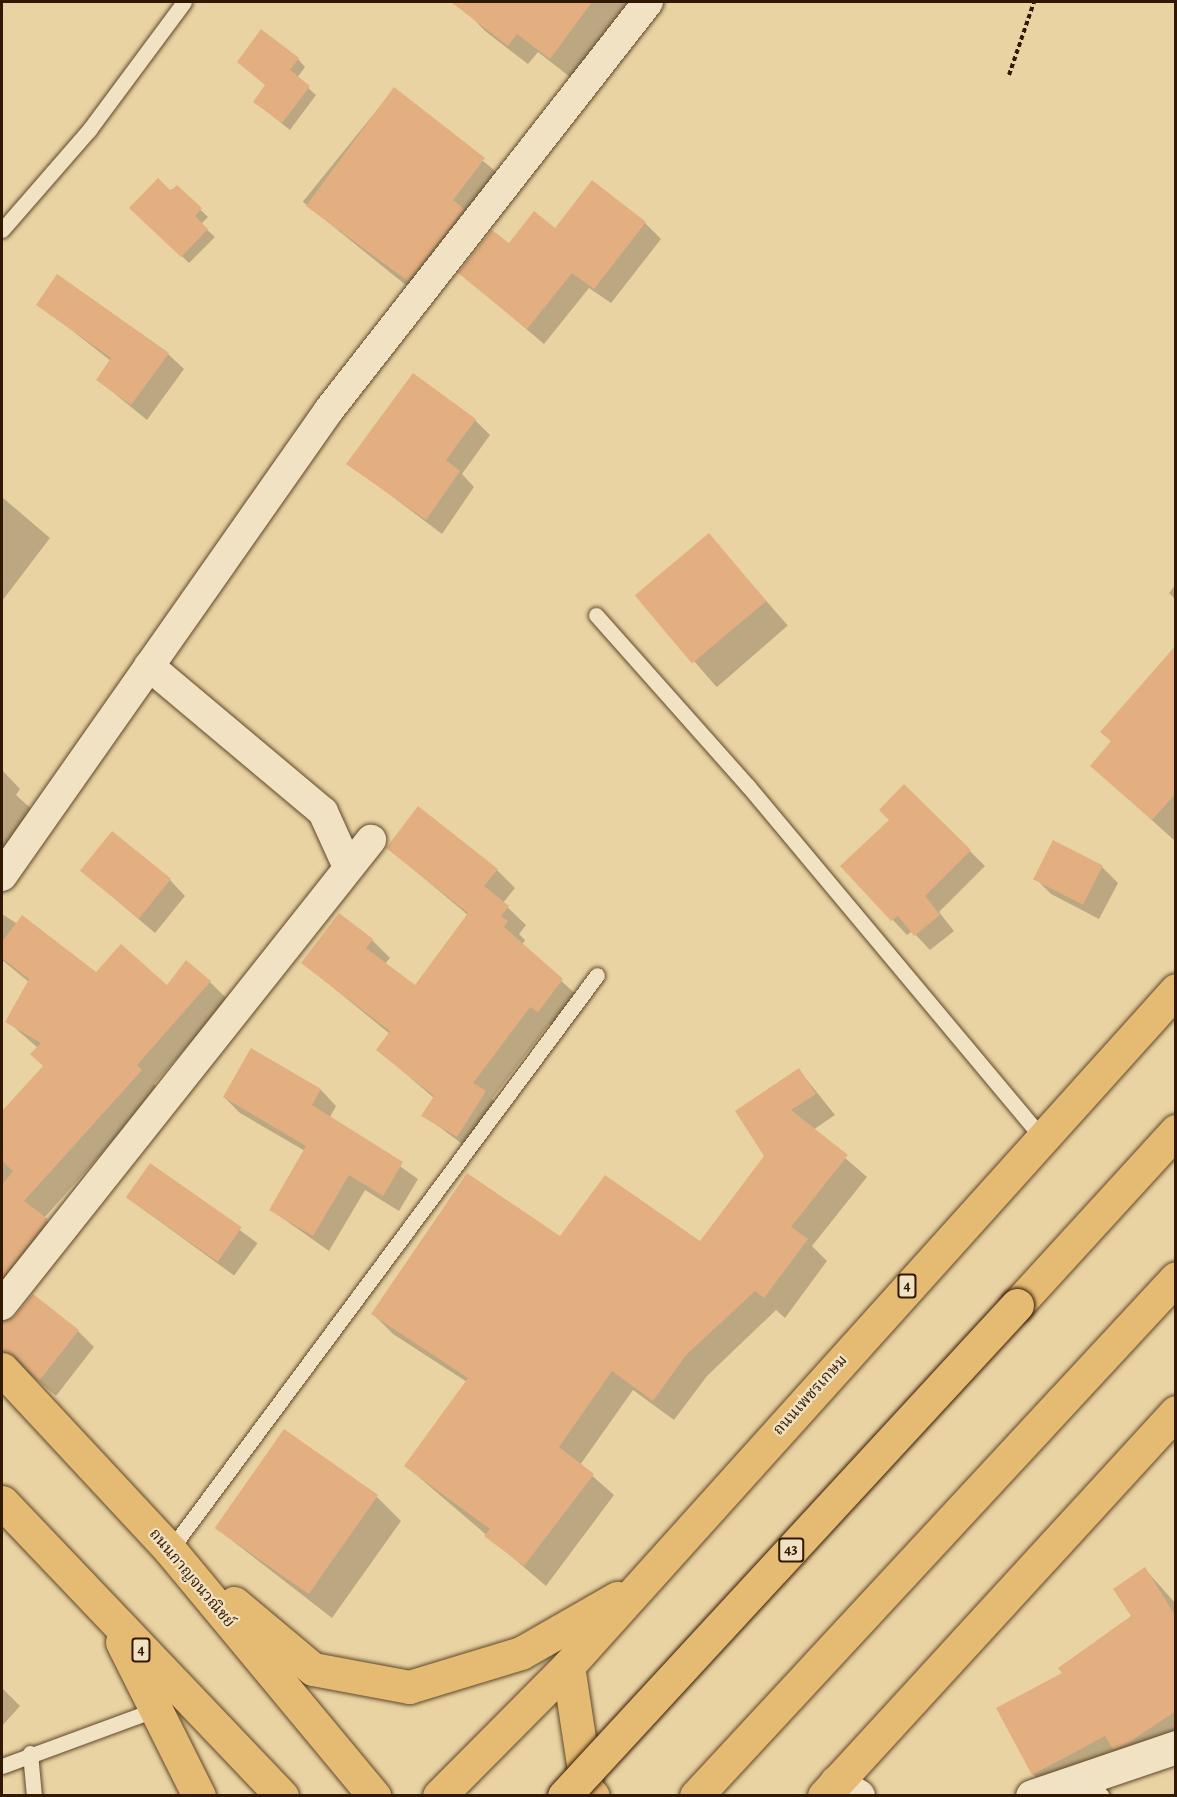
<!DOCTYPE html>
<html>
<head>
<meta charset="utf-8">
<style>
	body { margin:0 }
	#map { position:relative; width:1177px; height:1797px; overflow:hidden; background:#ead3a3; font-family:Alegreya,"Noto Serif Thai",serif }
	div>[style] { position:absolute }
	.shadow>* { inset:0; background:#0003; transform-origin:0 0 }
	.building>* { inset:0; background:#e3af81; transform-origin:0 0 }
	.path>* { height:4px; margin-top:-2px; transform-origin:0; background:repeating-linear-gradient(90deg,#311800 0 4.5px,transparent 0 7.5px) }
	.roads { filter:drop-shadow(0 0 2px #5f4729) drop-shadow(0 0 2px #5f4729) }
	.service>* { height:15px; margin:-7.5px; padding:0 7.5px; transform-origin:7.5px; border-radius:7.5px; background:#f1e2c3 }
	.minor>* { height:30px; margin:-15px; padding:0 15px; transform-origin:15px; border-radius:15px; background:#f1e2c3 }
	.tertiary>* { height:33px; margin:-16.5px; padding:0 16.5px; transform-origin:16.5px; border-radius:16.5px; background:#f1e2c3 }
	.trunk>* { height:33px; margin:-16.5px; padding:0 16.5px; transform-origin:16.5px; border-radius:16.5px; background:#e5ba72 }
	.bridges { filter:drop-shadow(0 0 2px #311800) drop-shadow(0 0 2px #311800) }
	.trunk-bridge>* { height:33px; margin:-16.5px; padding:0 16.5px; transform-origin:16.5px; border-radius:16.5px; background:#e5ba72 }
	span { translate:-50% -50%; white-space:nowrap; text-align:center; line-height:1.15; -webkit-text-stroke:4.5px #f1e2c3; paint-order:stroke }
	.shield-label span { padding:2px 4px; background:#f1e2c3; border:2px solid; border-radius:4px; -webkit-text-stroke-width:0 }
	.shield-label { font-size:15px; color:#311800; font-weight:700 }
	.street-label { font-size:16px; color:#311800 }
	.frame { position:absolute; inset:0; border:3px solid #311800; pointer-events:none }
</style>
</head>
<body>
<div id="map">
	<div class="shadow">
		<div style="clip-path:polygon(473px 2px,633px 2px,570px 77px,538px 52px,528px 64px,485px 31px,466px 11px)"></div>
		<div style="clip-path:polygon(298px 59px,305px 67px,297px 78px,316px 95px,290px 130px,255px 102px)"></div>
		<div style="left:394px;top:89px;width:136px;height:145px;rotate:39deg"></div>
		<div style="clip-path:polygon(177px 187px,208px 217px,201px 224px,215px 237px,189px 263px,131px 208px)"></div>
		<div style="clip-path:polygon(645px 223px,661px 239px,611px 303px,589px 288px,544px 344px,460px 273px,509px 245px,555px 230px)"></div>
		<div style="clip-path:polygon(38px 304px,168px 354px,184px 369px,147px 420px,98px 380px,111px 361px)"></div>
		<div style="clip-path:polygon(475px 420px,490px 435px,462px 474px,474px 487px,442px 534px,348px 463px)"></div>
		<div style="clip-path:polygon(2px 497px,50px 538px,2px 601px)"></div>
		<div style="left:709px;top:535px;width:120px;height:94px;rotate:49deg"></div>
		<div style="clip-path:polygon(1176px 584px,1176px 600px,1169px 593px)"></div>
		<div style="clip-path:polygon(1176px 647px,1176px 840px,1175px 841px,1092px 766px,1112px 742px,1102px 732px)"></div>
		<div style="clip-path:polygon(2px 770px,20px 789px,16px 795px,47px 823px,2px 882px)"></div>
		<div style="clip-path:polygon(904px 786px,985px 866px,939px 912px,954px 931px,930px 950px,912px 931px,907px 935px,842px 866px,891px 820px)"></div>
		<div style="clip-path:polygon(388px 848px,497px 870px,515px 888px,503px 903px,526px 925px,519px 934px,525px 940px,522px 945px,580px 998px,557px 1029px,549px 1024px,492px 1099px,503px 1110px,476px 1154px,423px 1115px,434px 1098px,378px 1050px,390px 1034px,303px 963px,372px 940px,390px 958px,385px 964px,415px 987px,469px 916px)"></div>
		<div style="clip-path:polygon(1102px 867px,1118px 883px,1099px 919px,1051px 894px,1035px 878px)"></div>
		<div style="clip-path:polygon(82px 871px,170px 880px,185px 896px,155px 933px)"></div>
		<div style="clip-path:polygon(2px 914px,96px 974px,167px 987px,210px 982px,228px 1000px,154px 1084px,159px 1089px,44px 1218px,66px 1238px,2px 1314px,2px 1114px,45px 1066px,38px 1048px,7px 1021px,29px 982px,2px 960px)"></div>
		<div style="clip-path:polygon(799px 1070px,835px 1115px,813px 1130px,867px 1177px,812px 1246px,827px 1261px,785px 1318px,776px 1310px,707px 1376px,674px 1420px,633px 1390px,580px 1465px,614px 1495px,546px 1586px,406px 1466px,467px 1382px,393px 1334px,373px 1314px,560px 1238px,701px 1243px,766px 1156px)"></div>
		<div style="clip-path:polygon(321px 1090px,336px 1106px,330px 1117px,418px 1179px,399px 1211px,365px 1190px,329px 1251px,271px 1210px,305px 1151px,240px 1113px,224px 1097px)"></div>
		<div style="left:150px;top:1165px;width:133px;height:40px;rotate:36deg"></div>
		<div style="clip-path:polygon(20px 1326px,78px 1331px,94px 1347px,56px 1396px,2px 1351px)"></div>
		<div style="clip-path:polygon(284px 1431px,378px 1498px,401px 1521px,332px 1618px,216px 1528px)"></div>
		<div style="clip-path:polygon(1145px 1569px,1176px 1604px,1176px 1748px,1054px 1796px,1033px 1774px,1064px 1674px,1133px 1617px)"></div>
		<div style="clip-path:polygon(2px 1688px,20px 1706px,2px 1726px)"></div>
	</div>
	<div class="building">
		<div style="clip-path:polygon(451px 2px,592px 2px,550px 59px,517px 34px,508px 46px)"></div>
		<div style="clip-path:polygon(261px 29px,299px 58px,290px 70px,310px 86px,282px 123px,253px 102px,265px 85px,237px 62px)"></div>
		<div style="clip-path:polygon(394px 87px,485px 158px,453px 200px,464px 209px,408px 281px,306px 206px)"></div>
		<div style="clip-path:polygon(158px 178px,171px 191px,177px 185px,202px 208px,195px 216px,208px 229px,181px 257px,129px 208px)"></div>
		<div style="clip-path:polygon(592px 180px,646px 222px,594px 289px,572px 273px,527px 329px,458px 273px,492px 230px,509px 243px,534px 211px,555px 228px)"></div>
		<div style="clip-path:polygon(57px 274px,169px 353px,131px 405px,96px 380px,111px 358px,36px 305px)"></div>
		<div style="clip-path:polygon(413px 373px,476px 419px,446px 460px,460px 471px,426px 520px,346px 464px)"></div>
		<div style="left:709px;top:533px;width:89px;height:97px;rotate:50deg"></div>
		<div style="clip-path:polygon(1176px 645px,1176px 793px,1152px 820px,1090px 766px,1111px 741px,1100px 732px)"></div>
		<div style="clip-path:polygon(904px 784px,971px 850px,925px 896px,940px 915px,914px 936px,898px 916px,891px 921px,840px 866px,889px 820px,879px 810px)"></div>
		<div style="clip-path:polygon(418px 806px,498px 869px,484px 886px,509px 906px,501px 916px,508px 921px,504px 927px,563px 979px,538px 1012px,530px 1007px,473px 1083px,486px 1091px,457px 1137px,421px 1116px,434px 1096px,376px 1050px,390px 1031px,301px 963px,339px 913px,373px 939px,366px 948px,415px 985px,468px 913px,386px 848px)"></div>
		<div style="left:112px;top:831px;width:76px;height:51px;rotate:39deg"></div>
		<div style="left:1053px;top:840px;width:56px;height:44px;rotate:27deg"></div>
		<div style="clip-path:polygon(22px 915px,96px 972px,121px 944px,167px 985px,186px 960px,211px 981px,137px 1065px,142px 1070px,24px 1201px,48px 1219px,2px 1278px,2px 1185px,13px 1171px,2px 1161px,2px 1111px,43px 1066px,30px 1054px,41px 1043px,5px 1022px,29px 979px,2px 958px,2px 942px)"></div>
		<div style="clip-path:polygon(251px 1048px,321px 1089px,312px 1105px,403px 1162px,383px 1196px,349px 1175px,313px 1236px,269px 1210px,306px 1146px,223px 1097px)"></div>
		<div style="clip-path:polygon(799px 1068px,816px 1094px,791px 1110px,848px 1155px,791px 1227px,808px 1239px,764px 1298px,755px 1291px,686px 1355px,653px 1401px,612px 1371px,559px 1447px,594px 1474px,524px 1566px,484px 1536px,490px 1529px,404px 1466px,468px 1378px,371px 1314px,467px 1173px,560px 1236px,605px 1175px,700px 1241px,764px 1156px,735px 1111px)"></div>
		<div style="left:150px;top:1163px;width:112px;height:42px;rotate:35deg"></div>
		<div style="clip-path:polygon(33px 1294px,79px 1330px,39px 1381px,16px 1356px,2px 1351px,2px 1322px,15px 1316px)"></div>
		<div style="left:284px;top:1429px;width:115px;height:121px;rotate:35deg"></div>
		<div style="clip-path:polygon(1145px 1567px,1176px 1617px,1176px 1711px,1128px 1743px,1113px 1749px,1105px 1736px,1032px 1775px,996px 1708px,1062px 1673px,1058px 1668px,1131px 1616px,1113px 1589px)"></div>
	</div>
	<div class="path">
		<div style="left:1009px;top:75px;width:77px;rotate:-71.1deg"></div>
	</div>
	<div class="roads">
		<div class="service">
			<div style="left:2px;top:230px;width:133px;rotate:-49deg"></div>
			<div style="left:89px;top:130px;width:159px;rotate:-53.4deg"></div>
			<div style="left:596px;top:615px;width:229px;rotate:48.4deg"></div>
			<div style="left:748px;top:786px;width:456px;rotate:50.1deg"></div>
			<div style="left:170px;top:1550px;width:716px;rotate:-53.4deg"></div>
			<div style="left:30px;top:1753px;width:43px;rotate:84.7deg"></div>
			<div style="left:2px;top:1766px;width:162px;rotate:-20.2deg"></div>
			<div style="left:1088px;top:1779px;width:22px;rotate:51deg"></div>
		</div>
		<div class="minor">
			<div style="left:149px;top:666px;width:227px;rotate:40deg"></div>
			<div style="left:323px;top:812px;width:60px;rotate:65.6deg"></div>
			<div style="left:2px;top:876px;width:569px;rotate:-54.94deg"></div>
			<div style="left:329px;top:410px;width:518px;rotate:-51.98deg"></div>
			<div style="left:2px;top:1305px;width:594px;rotate:-51.57deg"></div>
		</div>
		<div class="tertiary">
			<div style="left:836px;top:1782px;width:26px;rotate:32deg"></div>
			<div style="left:1032px;top:1796px;width:152px;rotate:-18.8deg"></div>
		</div>
		<div class="trunk">
			<div style="left:1017px;top:1305px;width:236px;rotate:-47.6deg"></div>
			<div style="left:2px;top:1369px;width:247px;rotate:47.1deg"></div>
			<div style="left:170px;top:1550px;width:320px;rotate:50.3deg"></div>
			<div style="left:2px;top:1502px;width:406px;rotate:46.4deg"></div>
			<div style="left:234px;top:1603px;width:103px;rotate:39.9deg"></div>
			<div style="left:313px;top:1669px;width:98px;rotate:10.6deg"></div>
			<div style="left:409px;top:1687px;width:117px;rotate:-16.9deg"></div>
			<div style="left:521px;top:1653px;width:111px;rotate:-29.8deg"></div>
			<div style="left:122px;top:1642px;width:172px;rotate:63.4deg"></div>
			<div style="left:568px;top:1666px;width:125px;rotate:81.3deg"></div>
			<div style="left:587px;top:1790px;width:8px;rotate:45deg"></div>
			<div style="left:439px;top:1796px;width:183px;rotate:-45.2deg"></div>
			<div style="left:568px;top:1666px;width:909px;rotate:-48.03deg"></div>
			<div style="left:696px;top:1796px;width:706px;rotate:-47.18deg"></div>
			<div style="left:824px;top:1796px;width:521px;rotate:-47.49deg"></div>
		</div>
	</div>
	<div class="bridges">
		<div class="trunk-bridge">
			<div style="left:564px;top:1796px;width:668px;rotate:-47.31deg"></div>
		</div>
	</div>
	<div class="shield-label">
		<span style="left:907px;top:1286px">4</span>
		<span style="left:791px;top:1550px">43</span>
		<span style="left:141px;top:1650px">4</span>
	</div>
	<div class="street-label">
		<span style="left:810px;top:1395px;rotate:-48deg">ถนนเพชรเกษม</span>
		<span style="left:192px;top:1578px;rotate:50deg">ถนนกาญจนวณิชย์</span>
	</div>
	<div class="frame"></div>
</div>
</body>
</html>
